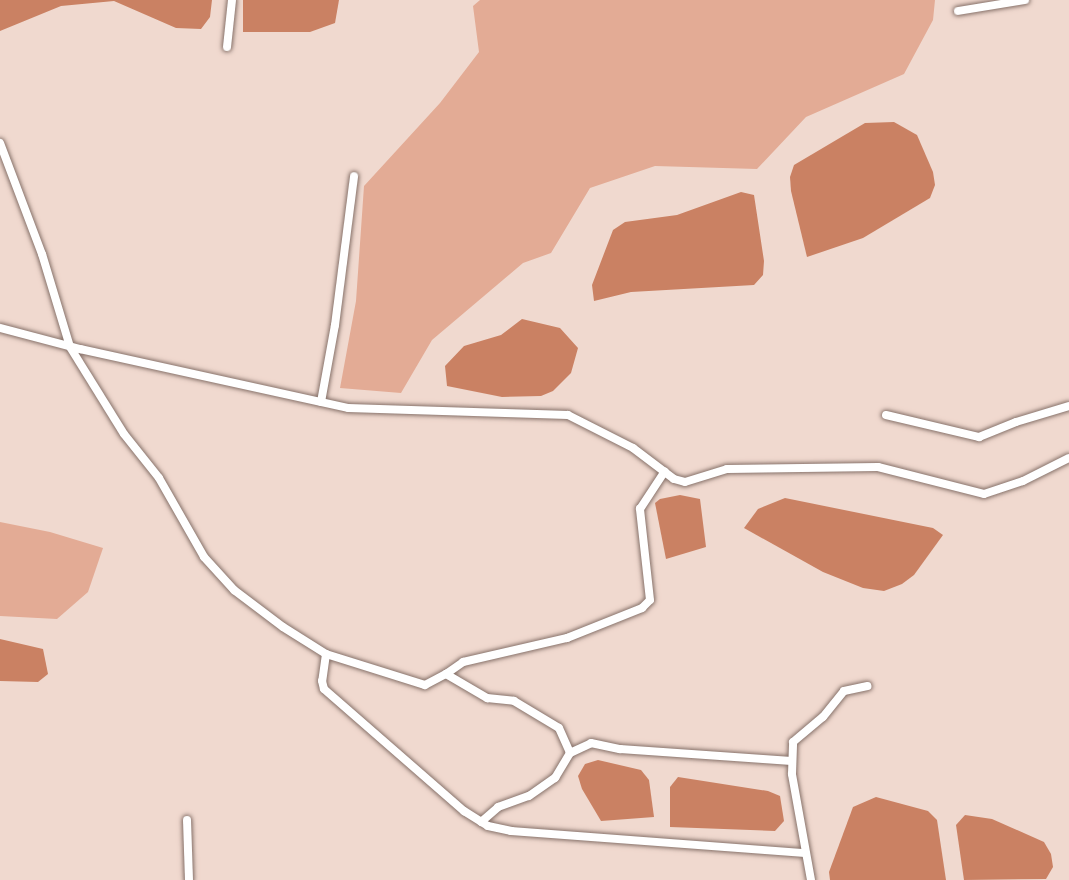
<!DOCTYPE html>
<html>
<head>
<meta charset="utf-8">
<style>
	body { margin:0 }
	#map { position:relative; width:1069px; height:880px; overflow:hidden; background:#f0d9cf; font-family:"Source Sans 3",sans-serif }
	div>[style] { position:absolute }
	.green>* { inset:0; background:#e3ab95 }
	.water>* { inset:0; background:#ca8163 }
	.roads { filter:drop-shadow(0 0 2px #87726a) drop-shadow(0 0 2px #87726a) }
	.minor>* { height:8px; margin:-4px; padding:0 4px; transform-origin:4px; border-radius:4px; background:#fff }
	span { translate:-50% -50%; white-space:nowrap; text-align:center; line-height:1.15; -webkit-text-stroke:5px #fff; paint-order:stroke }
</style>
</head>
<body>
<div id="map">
	<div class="green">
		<div style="clip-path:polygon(480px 0,935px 0,933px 20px,904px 74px,806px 117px,757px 169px,655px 166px,590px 188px,551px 253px,523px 263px,432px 340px,401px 393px,340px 388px,356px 301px,364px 186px,440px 103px,479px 52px,473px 6px)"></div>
		<div style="clip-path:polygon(0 522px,50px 532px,103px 548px,88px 592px,57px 619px,0 616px)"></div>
	</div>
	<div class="water">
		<div style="clip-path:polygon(0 0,212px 0,210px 17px,201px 29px,176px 28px,114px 1px,61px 6px,0 31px)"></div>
		<div style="clip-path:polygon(243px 0,339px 0,335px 23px,310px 32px,243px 32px)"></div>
		<div style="clip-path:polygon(894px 122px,917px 135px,933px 172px,935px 185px,930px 198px,863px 238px,807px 257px,791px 191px,790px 177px,794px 165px,865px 123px)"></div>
		<div style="clip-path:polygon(741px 192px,754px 195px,764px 261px,763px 275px,754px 285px,631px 292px,594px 301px,592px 285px,613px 230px,625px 222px,677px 215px)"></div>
		<div style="clip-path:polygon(522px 319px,560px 328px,578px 348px,571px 373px,553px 391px,541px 396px,502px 397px,447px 386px,445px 366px,464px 346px,501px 335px)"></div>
		<div style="clip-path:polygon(680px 495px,700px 499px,706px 547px,666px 559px,655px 503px,660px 499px)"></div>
		<div style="clip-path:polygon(785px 498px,933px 528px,943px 535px,914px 575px,902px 584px,884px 591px,863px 588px,823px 572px,744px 528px,758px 509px)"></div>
		<div style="clip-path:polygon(0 639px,43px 649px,48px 674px,38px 682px,0 681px)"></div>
		<div style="clip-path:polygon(598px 760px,641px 770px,649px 780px,654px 817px,601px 821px,582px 789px,578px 776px,585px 764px)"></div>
		<div style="clip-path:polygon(678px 777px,768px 791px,780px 796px,784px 821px,775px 831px,670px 827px,670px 787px)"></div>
		<div style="clip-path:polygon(876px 797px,928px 811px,937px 820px,946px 880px,830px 880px,829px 872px,853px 807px)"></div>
		<div style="clip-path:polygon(965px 815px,992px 819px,1044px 842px,1051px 854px,1053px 867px,1046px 879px,964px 880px,956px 825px)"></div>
	</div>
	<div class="roads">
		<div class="minor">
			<div style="left:958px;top:11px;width:68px;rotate:-9.3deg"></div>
			<div style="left:227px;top:47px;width:47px;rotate:-83.9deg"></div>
			<div style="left:0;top:143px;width:119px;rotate:69.3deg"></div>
			<div style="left:42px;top:254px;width:97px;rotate:73.2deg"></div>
			<div style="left:70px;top:347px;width:102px;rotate:58.2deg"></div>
			<div style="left:124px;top:434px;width:56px;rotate:51.5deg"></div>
			<div style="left:159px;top:478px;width:91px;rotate:60.3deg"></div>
			<div style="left:204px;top:557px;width:45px;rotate:47.7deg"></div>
			<div style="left:234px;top:590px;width:61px;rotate:37.1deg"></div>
			<div style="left:283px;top:627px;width:51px;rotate:32.1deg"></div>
			<div style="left:326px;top:654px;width:104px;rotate:17.4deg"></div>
			<div style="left:425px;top:685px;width:24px;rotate:-28deg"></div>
			<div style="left:446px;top:674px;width:48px;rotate:30.3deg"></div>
			<div style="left:487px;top:698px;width:27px;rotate:6deg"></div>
			<div style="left:514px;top:701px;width:52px;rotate:31deg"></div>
			<div style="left:559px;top:728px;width:27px;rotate:66deg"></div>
			<div style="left:0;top:328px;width:83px;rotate:14.7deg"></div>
			<div style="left:80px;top:349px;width:274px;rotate:12.4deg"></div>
			<div style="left:348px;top:408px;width:220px;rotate:1.8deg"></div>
			<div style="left:568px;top:415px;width:73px;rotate:26.9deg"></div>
			<div style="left:633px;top:448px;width:51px;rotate:37.1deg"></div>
			<div style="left:674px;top:479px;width:11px;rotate:15deg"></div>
			<div style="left:685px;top:482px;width:44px;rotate:-17.2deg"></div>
			<div style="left:727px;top:469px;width:151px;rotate:-0.8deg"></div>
			<div style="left:878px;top:467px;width:109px;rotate:14.3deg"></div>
			<div style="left:984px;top:494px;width:41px;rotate:-18.4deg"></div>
			<div style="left:1023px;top:481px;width:51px;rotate:-26.6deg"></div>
			<div style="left:321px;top:402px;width:78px;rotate:-79.7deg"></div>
			<div style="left:335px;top:325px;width:150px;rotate:-82.7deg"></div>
			<div style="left:886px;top:415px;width:96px;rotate:13.3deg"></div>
			<div style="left:979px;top:437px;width:40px;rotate:-22deg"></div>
			<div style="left:1016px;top:422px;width:55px;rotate:-16.8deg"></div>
			<div style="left:326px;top:654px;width:27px;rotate:98deg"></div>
			<div style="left:322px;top:681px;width:8px;rotate:76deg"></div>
			<div style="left:324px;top:689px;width:186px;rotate:41.1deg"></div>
			<div style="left:464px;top:811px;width:28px;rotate:32deg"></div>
			<div style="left:488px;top:826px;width:24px;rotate:12deg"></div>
			<div style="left:511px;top:831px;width:295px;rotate:4.3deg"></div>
			<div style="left:446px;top:674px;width:21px;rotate:-35deg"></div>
			<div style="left:463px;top:662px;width:107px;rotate:-13deg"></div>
			<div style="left:567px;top:638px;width:81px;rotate:-21.8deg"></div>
			<div style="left:642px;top:608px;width:11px;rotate:-45deg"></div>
			<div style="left:650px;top:600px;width:92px;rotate:-96.3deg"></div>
			<div style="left:640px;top:509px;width:45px;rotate:-56.7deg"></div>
			<div style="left:187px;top:820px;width:60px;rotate:88.1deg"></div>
			<div style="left:481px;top:822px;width:23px;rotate:-41deg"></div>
			<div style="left:498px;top:807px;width:33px;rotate:-20deg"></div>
			<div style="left:529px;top:796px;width:32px;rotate:-35deg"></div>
			<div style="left:555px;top:778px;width:29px;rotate:-59deg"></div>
			<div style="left:570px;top:753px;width:23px;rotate:-25deg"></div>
			<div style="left:591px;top:743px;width:30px;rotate:12deg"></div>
			<div style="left:620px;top:749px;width:172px;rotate:4deg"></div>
			<div style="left:811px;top:880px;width:108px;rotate:-100.2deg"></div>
			<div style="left:792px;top:774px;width:32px;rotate:-88deg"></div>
			<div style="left:793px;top:742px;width:39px;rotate:-40deg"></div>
			<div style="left:823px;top:717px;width:33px;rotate:-51deg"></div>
			<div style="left:844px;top:691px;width:24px;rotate:-12deg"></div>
		</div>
	</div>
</div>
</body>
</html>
